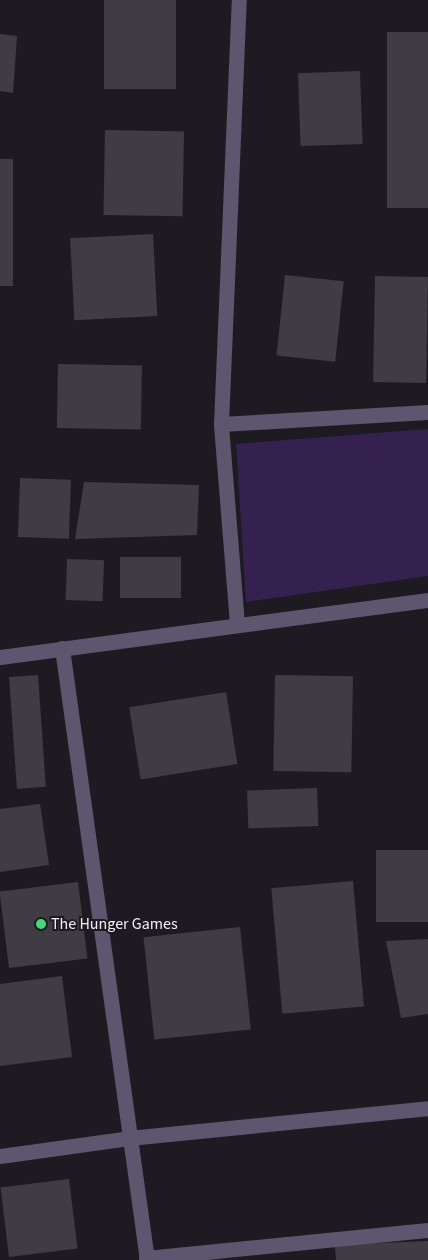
<!DOCTYPE html>
<html>
<head>
<meta charset="utf-8">
<style>
	body { margin:0 }
	#map { position:relative; width:428px; height:1260px; overflow:hidden; background:#1d1b21; font-family:"Source Sans 3",sans-serif }
	div>[style] { position:absolute }
	.green>* { inset:0; background:#35214f }
	.building>* { inset:0; background:#3f3d43; transform-origin:0 0 }
	.minor>* { height:15px; margin:-7.5px; padding:0 7.5px; transform-origin:7.5px; border-radius:7.5px; background:#5e556e }
	.dots>* { width:14px; height:14px; translate:-50% -50%; box-sizing:border-box; border:2px solid #1d1b21; border-radius:50% }
	span { translate:-50% -50%; white-space:nowrap; text-align:center; line-height:1.15; -webkit-text-stroke:4px #1d1b21; paint-order:stroke }
	.poi-label { font-size:16px; color:#f0eef2 }
	.left { translate:0 -50%; text-align:left }
</style>
</head>
<body>
<div id="map">
	<div class="green">
		<div style="clip-path:polygon(428px 429px,428px 576px,246px 602px,236px 444px)"></div>
	</div>
	<div class="building">
		<div style="left:104px;top:0;width:72px;height:89px"></div>
		<div style="left:387px;top:32px;width:41px;height:176px"></div>
		<div style="clip-path:polygon(0 34px,17px 36px,13px 93px,0 91px)"></div>
		<div style="left:360px;top:71px;width:73px;height:62px;rotate:88deg"></div>
		<div style="left:105px;top:130px;width:79px;height:85px;rotate:1deg"></div>
		<div style="left:0;top:159px;width:13px;height:127px"></div>
		<div style="left:153px;top:234px;width:82px;height:83px;rotate:87deg"></div>
		<div style="left:285px;top:275px;width:59px;height:81px;rotate:6deg"></div>
		<div style="left:375px;top:276px;width:53px;height:106px;rotate:1deg"></div>
		<div style="left:58px;top:364px;width:84px;height:64px;rotate:1deg"></div>
		<div style="left:20px;top:478px;width:51px;height:59px;rotate:2deg"></div>
		<div style="clip-path:polygon(84px 482px,199px 485px,197px 535px,75px 539px)"></div>
		<div style="left:120px;top:557px;width:61px;height:41px"></div>
		<div style="left:67px;top:559px;width:37px;height:41px;rotate:2deg"></div>
		<div style="left:38px;top:675px;width:112px;height:29px;rotate:86deg"></div>
		<div style="left:275px;top:675px;width:78px;height:96px;rotate:1deg"></div>
		<div style="left:226px;top:692px;width:73px;height:98px;rotate:81deg"></div>
		<div style="left:317px;top:788px;width:38px;height:70px;rotate:88deg"></div>
		<div style="clip-path:polygon(40px 804px,49px 865px,0 872px,0 809px)"></div>
		<div style="left:428px;top:850px;width:72px;height:52px;rotate:90deg"></div>
		<div style="left:353px;top:881px;width:126px;height:82px;rotate:85deg"></div>
		<div style="left:78px;top:882px;width:77px;height:79px;rotate:83deg"></div>
		<div style="left:240px;top:927px;width:103px;height:97px;rotate:84deg"></div>
		<div style="clip-path:polygon(428px 939px,428px 1014px,401px 1018px,386px 941px)"></div>
		<div style="clip-path:polygon(62px 976px,72px 1057px,0 1066px,0 984px)"></div>
		<div style="left:69px;top:1179px;width:70px;height:69px;rotate:83deg"></div>
		<div style="clip-path:polygon(428px 1241px,428px 1260px,336px 1260px,335px 1245px)"></div>
	</div>
	<div class="minor">
		<div style="left:221px;top:424px;width:207px;rotate:-3.3deg"></div>
		<div style="left:237px;top:624px;width:201px;rotate:-94.6deg"></div>
		<div style="left:221px;top:424px;width:424px;rotate:-87.6deg"></div>
		<div style="left:62px;top:648px;width:618px;rotate:82.09deg"></div>
		<div style="left:0;top:657px;width:432px;rotate:-7.6deg"></div>
		<div style="left:0;top:1156px;width:130px;rotate:-7.9deg"></div>
		<div style="left:129px;top:1138px;width:301px;rotate:-5.7deg"></div>
		<div style="left:146px;top:1258px;width:283px;rotate:-5.7deg"></div>
	</div>
	<div class="dots">
		<div style="left:41px;top:924px;background:#47d779"></div>
	</div>
	<div class="poi-label">
		<span class="left" style="left:51px;top:924px">The Hunger Games</span>
	</div>
</div>
</body>
</html>
